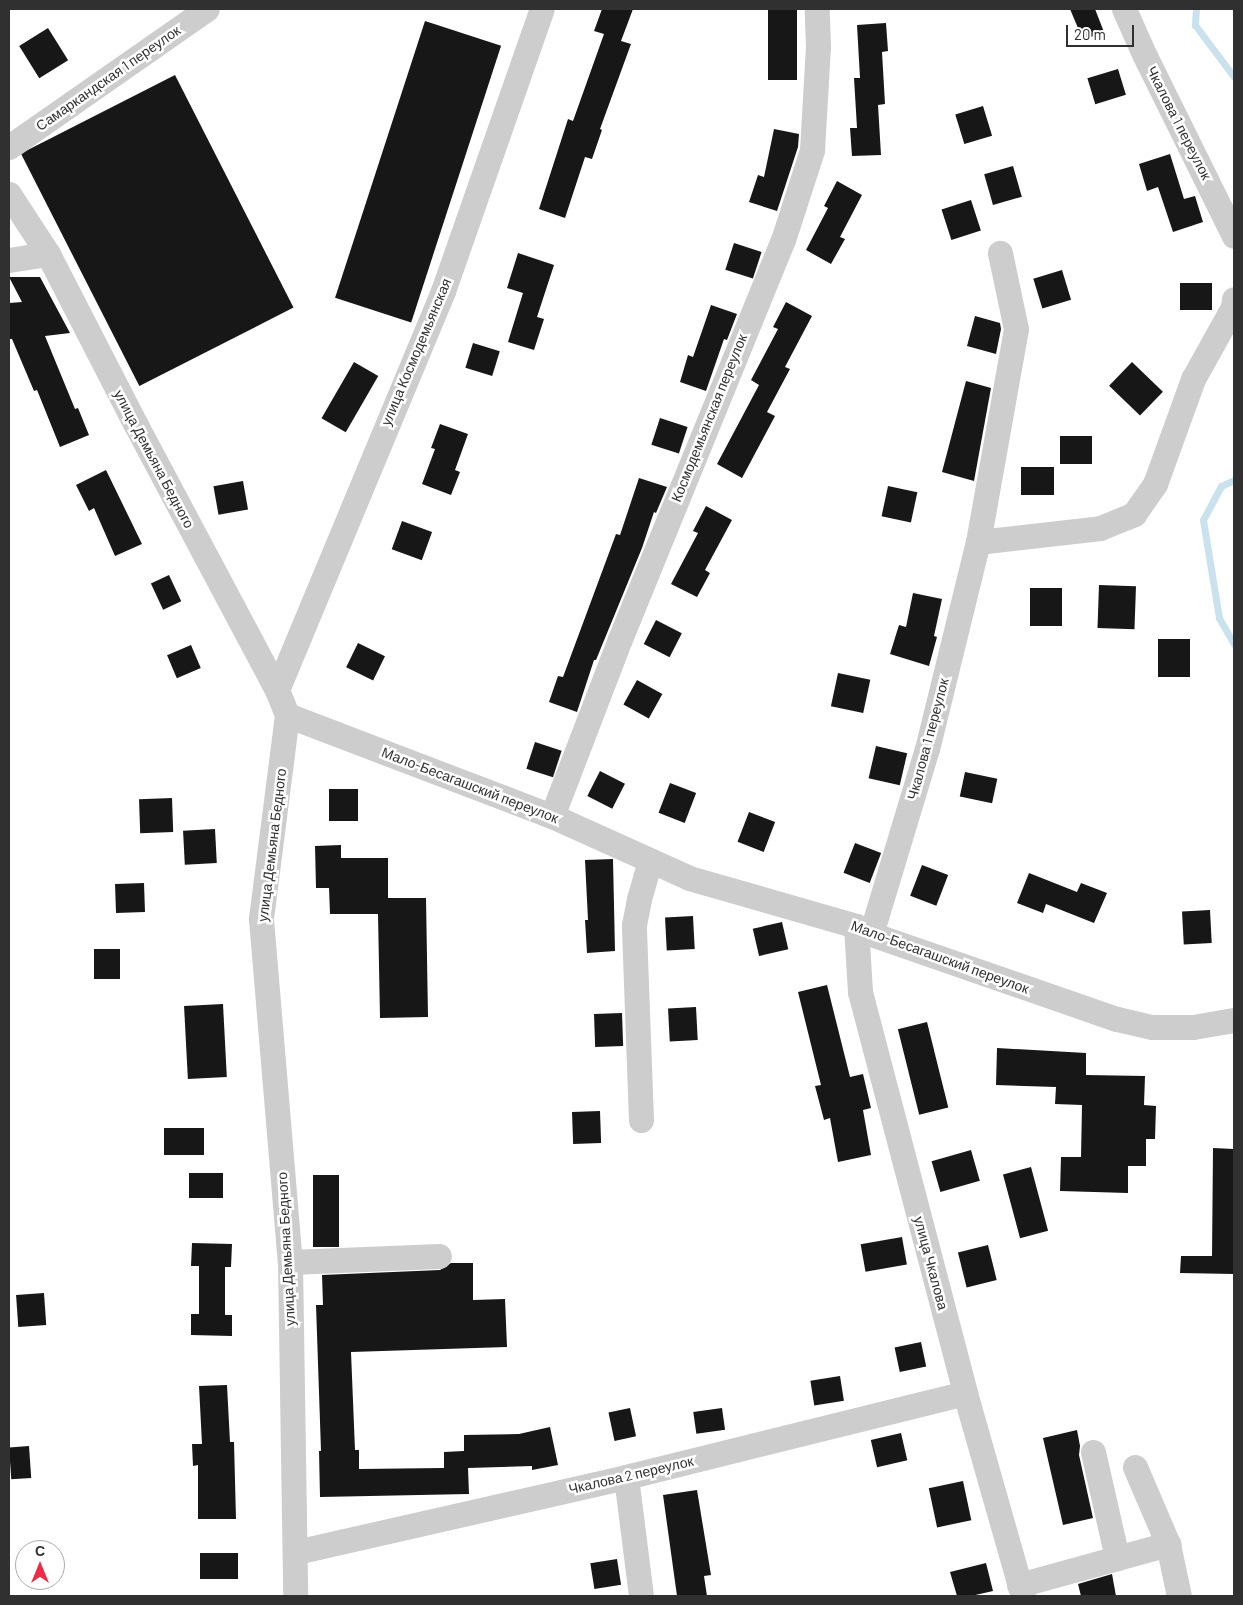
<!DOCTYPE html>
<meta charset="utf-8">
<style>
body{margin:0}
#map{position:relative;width:1243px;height:1605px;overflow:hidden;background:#fff;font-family:Barlow,sans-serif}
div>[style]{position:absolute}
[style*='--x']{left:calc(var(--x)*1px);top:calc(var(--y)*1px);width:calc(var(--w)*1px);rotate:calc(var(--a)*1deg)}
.stream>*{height:7px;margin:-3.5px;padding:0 3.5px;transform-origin:3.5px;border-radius:3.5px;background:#c9e2ee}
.building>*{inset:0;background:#171717;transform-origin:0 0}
.minor>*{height:25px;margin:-12.5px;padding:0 12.5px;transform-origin:12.5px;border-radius:12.5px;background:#cdcdcd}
span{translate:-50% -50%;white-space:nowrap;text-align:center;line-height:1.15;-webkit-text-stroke:5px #fff;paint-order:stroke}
.street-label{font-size:14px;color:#303030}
.frame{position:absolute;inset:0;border:10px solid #303030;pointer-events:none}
.north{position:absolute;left:15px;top:1540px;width:50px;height:50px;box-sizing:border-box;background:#fff;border:1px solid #acacac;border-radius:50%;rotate:0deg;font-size:14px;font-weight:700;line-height:20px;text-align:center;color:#303030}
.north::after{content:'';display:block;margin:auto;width:18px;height:22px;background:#ef2b46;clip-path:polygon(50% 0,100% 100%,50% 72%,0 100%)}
.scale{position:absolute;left:1066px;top:25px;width:68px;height:22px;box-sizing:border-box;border:2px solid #303030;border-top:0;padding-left:6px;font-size:15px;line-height:18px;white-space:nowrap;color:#303030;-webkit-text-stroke:4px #fff;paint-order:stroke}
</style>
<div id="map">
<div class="stream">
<div style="--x:1196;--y:9;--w:16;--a:94"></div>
<div style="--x:1195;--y:25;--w:65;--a:53.1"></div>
<div style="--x:1234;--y:480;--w:14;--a:155"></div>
<div style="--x:1221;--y:486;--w:38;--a:118"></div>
<div style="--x:1203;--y:520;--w:99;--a:80.7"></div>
<div style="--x:1219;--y:618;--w:30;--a:60"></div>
</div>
<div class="building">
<div style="clip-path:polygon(602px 9px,633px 9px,621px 41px,631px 44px,600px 129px,602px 130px,592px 159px,585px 157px,565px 218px,539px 209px,568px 119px,573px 121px,604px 34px,594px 31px)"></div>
<div style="left:768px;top:9px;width:29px;height:71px"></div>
<div style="clip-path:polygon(1070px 9px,1095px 9px,1104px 32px,1083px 40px)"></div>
<div style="left:425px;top:21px;width:80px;height:291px;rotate:18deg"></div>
<div style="clip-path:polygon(886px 23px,888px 51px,882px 52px,885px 104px,878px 105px,881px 155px,852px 156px,850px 128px,857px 128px,854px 78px,860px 78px,857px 25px)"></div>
<div style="left:48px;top:28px;width:38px;height:34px;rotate:58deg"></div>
<div style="left:1118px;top:69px;width:27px;height:32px;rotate:73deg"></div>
<div style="left:175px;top:75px;width:261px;height:173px;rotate:63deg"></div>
<div style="left:983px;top:106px;width:31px;height:29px;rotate:73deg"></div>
<div style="clip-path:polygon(774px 129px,799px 134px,798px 147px,777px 211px,749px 202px,758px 175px,764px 177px)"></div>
<div style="clip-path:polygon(1170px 154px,1184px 199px,1195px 196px,1203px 222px,1173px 232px,1158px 187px,1147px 191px,1139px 164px)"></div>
<div style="left:1013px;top:166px;width:32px;height:30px;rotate:74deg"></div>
<div style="clip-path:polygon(837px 181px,862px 195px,840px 237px,845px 239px,831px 264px,806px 250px,828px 208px,824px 206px)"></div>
<div style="left:971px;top:200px;width:32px;height:31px;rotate:72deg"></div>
<div style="left:734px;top:243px;width:29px;height:28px;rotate:18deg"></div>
<div style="clip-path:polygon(518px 253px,554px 265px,537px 317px,544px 319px,534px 350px,508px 342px,523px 293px,507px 288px)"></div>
<div style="left:1062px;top:270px;width:31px;height:30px;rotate:73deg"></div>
<div style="clip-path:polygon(9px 277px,40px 277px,70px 333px,45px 336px,75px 409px,78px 408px,89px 435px,60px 447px,37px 390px,34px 391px,12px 339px,9px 339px,9px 303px,22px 302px)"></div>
<div style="left:1180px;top:283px;width:32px;height:27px"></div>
<div style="clip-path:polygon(786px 302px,812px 316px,785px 367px,790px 369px,767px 412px,775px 416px,742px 478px,717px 464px,759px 385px,751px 380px,778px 329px,773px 327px)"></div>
<div style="clip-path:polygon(711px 305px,737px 314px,727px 340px,724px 339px,706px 391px,680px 382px,688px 355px,693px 357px)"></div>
<div style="clip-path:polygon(975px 316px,1000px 323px,1001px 329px,996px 354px,967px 346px)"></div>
<div style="left:473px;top:343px;width:28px;height:26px;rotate:17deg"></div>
<div style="left:354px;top:362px;width:28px;height:65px;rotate:30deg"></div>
<div style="left:1132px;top:362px;width:43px;height:33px;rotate:44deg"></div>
<div style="clip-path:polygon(966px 381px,991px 388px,974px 481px,942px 472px)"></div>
<div style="left:660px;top:418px;width:29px;height:28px;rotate:18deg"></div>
<div style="clip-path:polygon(440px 424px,468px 434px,455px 470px,460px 472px,451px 495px,422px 484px,435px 449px,431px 448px)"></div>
<div style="left:1060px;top:436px;width:32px;height:28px"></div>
<div style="left:1021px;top:467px;width:33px;height:28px"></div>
<div style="clip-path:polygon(106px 470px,142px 544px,115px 556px,94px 508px,89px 511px,76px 485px)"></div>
<div style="clip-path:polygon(639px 478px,667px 487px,656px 513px,654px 512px,642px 548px,596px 660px,594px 660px,577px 712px,549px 702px,558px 676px,563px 677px,616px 534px,620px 535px)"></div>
<div style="left:243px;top:481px;width:29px;height:30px;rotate:80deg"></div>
<div style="left:888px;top:486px;width:30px;height:31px;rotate:12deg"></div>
<div style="clip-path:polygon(706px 506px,732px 520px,705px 570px,710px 573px,697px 597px,671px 584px,698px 533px,693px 531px)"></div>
<div style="left:402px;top:521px;width:32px;height:30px;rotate:20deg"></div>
<div style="left:169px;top:575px;width:29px;height:20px;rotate:65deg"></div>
<div style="left:1099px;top:585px;width:37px;height:43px;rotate:2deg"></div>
<div style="left:1030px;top:588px;width:32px;height:38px"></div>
<div style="clip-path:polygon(913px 593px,942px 599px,934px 636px,937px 637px,929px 666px,890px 654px,899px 625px,906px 627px)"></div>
<div style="left:656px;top:620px;width:29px;height:27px;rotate:27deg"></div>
<div style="left:1158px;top:639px;width:32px;height:38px"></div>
<div style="left:358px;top:643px;width:30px;height:27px;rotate:26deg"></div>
<div style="left:191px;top:645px;width:25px;height:26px;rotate:67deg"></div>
<div style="left:838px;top:673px;width:33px;height:34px;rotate:12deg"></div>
<div style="left:637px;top:680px;width:29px;height:28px;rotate:29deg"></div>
<div style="left:535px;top:742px;width:28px;height:28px;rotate:18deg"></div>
<div style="left:876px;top:746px;width:32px;height:33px;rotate:13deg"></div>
<div style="left:600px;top:771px;width:28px;height:28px;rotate:27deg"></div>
<div style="left:965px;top:772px;width:33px;height:25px;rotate:12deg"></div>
<div style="left:670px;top:783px;width:28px;height:32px;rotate:21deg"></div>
<div style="left:329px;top:789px;width:29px;height:32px"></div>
<div style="left:172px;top:798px;width:34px;height:33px;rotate:88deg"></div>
<div style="left:749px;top:812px;width:28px;height:32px;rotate:21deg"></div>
<div style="left:215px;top:829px;width:34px;height:32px;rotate:87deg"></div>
<div style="left:855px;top:843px;width:28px;height:32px;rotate:21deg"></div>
<div style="clip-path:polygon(341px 845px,341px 858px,388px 858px,388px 898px,426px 898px,428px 1017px,380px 1018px,378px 914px,330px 914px,329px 888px,316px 888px,315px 846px)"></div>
<div style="clip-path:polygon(613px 859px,615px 951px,587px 953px,585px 920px,588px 920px,585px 860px)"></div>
<div style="left:922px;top:865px;width:28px;height:33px;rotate:21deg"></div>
<div style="clip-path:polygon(1029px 873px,1077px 892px,1081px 883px,1107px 893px,1094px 923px,1046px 904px,1043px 913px,1017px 903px)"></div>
<div style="left:144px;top:883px;width:29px;height:29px;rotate:88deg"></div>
<div style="left:1210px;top:910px;width:33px;height:28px;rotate:87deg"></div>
<div style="left:693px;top:916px;width:33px;height:28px;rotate:87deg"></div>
<div style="left:782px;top:922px;width:28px;height:30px;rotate:77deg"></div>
<div style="left:94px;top:949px;width:26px;height:30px"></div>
<div style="clip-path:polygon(827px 985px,850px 1077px,863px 1074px,871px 1108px,863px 1110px,871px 1155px,838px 1162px,830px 1118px,824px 1120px,815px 1086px,821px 1085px,798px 992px)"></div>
<div style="left:223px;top:1004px;width:73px;height:39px;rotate:87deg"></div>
<div style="left:696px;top:1007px;width:33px;height:28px;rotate:87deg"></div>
<div style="left:622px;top:1013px;width:33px;height:28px;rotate:88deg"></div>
<div style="left:927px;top:1022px;width:88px;height:30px;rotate:76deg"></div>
<div style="clip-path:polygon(997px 1048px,1086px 1053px,1086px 1075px,1145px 1076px,1144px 1105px,1156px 1106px,1155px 1139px,1146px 1139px,1146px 1166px,1128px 1166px,1128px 1193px,1060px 1191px,1061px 1157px,1081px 1157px,1082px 1105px,1055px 1104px,1056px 1087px,996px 1085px)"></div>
<div style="left:600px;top:1111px;width:32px;height:28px;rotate:88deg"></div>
<div style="left:164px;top:1128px;width:40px;height:27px"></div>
<div style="clip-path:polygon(1213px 1148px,1234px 1149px,1234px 1274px,1180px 1273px,1181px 1256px,1212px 1256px)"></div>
<div style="left:971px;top:1150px;width:32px;height:41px;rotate:74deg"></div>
<div style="left:1031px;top:1167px;width:66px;height:29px;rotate:75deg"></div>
<div style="left:189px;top:1173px;width:34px;height:25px"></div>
<div style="left:313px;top:1175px;width:26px;height:72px"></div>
<div style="left:902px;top:1237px;width:28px;height:42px;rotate:80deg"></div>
<div style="clip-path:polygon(192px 1243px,232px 1244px,231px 1267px,225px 1267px,225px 1315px,232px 1315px,232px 1336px,191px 1335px,191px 1314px,199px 1314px,199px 1266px,191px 1266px)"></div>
<div style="left:988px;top:1245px;width:36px;height:31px;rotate:76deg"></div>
<div style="clip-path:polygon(451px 1263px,473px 1263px,473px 1300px,505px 1299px,507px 1347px,351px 1352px,355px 1450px,359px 1450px,359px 1469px,444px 1468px,444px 1452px,464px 1451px,464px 1435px,519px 1434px,550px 1427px,558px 1465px,532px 1470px,532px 1466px,468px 1468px,469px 1494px,320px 1497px,319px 1451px,321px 1451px,316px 1305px,323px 1305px,322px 1275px,440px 1270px)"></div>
<div style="left:44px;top:1293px;width:32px;height:28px;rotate:86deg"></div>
<div style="left:921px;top:1342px;width:25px;height:27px;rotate:78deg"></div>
<div style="left:840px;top:1376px;width:25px;height:30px;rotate:81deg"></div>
<div style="clip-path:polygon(227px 1385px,230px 1442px,234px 1442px,236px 1519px,198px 1519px,198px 1465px,193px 1466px,192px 1444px,202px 1444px,199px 1386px)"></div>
<div style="left:630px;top:1408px;width:29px;height:22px;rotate:78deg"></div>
<div style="left:722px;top:1408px;width:22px;height:29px;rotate:82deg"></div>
<div style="clip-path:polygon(1077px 1430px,1080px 1446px,1079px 1455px,1093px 1518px,1063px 1525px,1043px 1438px)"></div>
<div style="left:901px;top:1433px;width:28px;height:31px;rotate:77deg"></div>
<div style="left:29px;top:1446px;width:32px;height:20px;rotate:86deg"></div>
<div style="left:963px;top:1481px;width:40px;height:35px;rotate:78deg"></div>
<div style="clip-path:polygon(697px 1490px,711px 1575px,704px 1576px,707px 1596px,677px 1596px,663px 1495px)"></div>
<div style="left:200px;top:1553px;width:38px;height:26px"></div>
<div style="left:617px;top:1559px;width:26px;height:27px;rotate:81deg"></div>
<div style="clip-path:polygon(986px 1563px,993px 1591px,971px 1596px,957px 1596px,950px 1572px)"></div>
<div style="clip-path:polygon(1112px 1574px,1116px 1596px,1081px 1596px,1078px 1584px)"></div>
</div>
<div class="minor">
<div style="--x:1124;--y:9;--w:49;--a:66"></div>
<div style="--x:1144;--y:54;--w:203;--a:63.7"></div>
<div style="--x:9;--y:147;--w:241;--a:-34.9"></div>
<div style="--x:9;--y:194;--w:72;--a:57"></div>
<div style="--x:48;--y:254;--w:192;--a:62.8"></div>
<div style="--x:136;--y:425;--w:300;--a:62"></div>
<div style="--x:277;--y:690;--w:27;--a:68"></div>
<div style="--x:287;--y:715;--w:206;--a:97.3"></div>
<div style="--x:261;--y:919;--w:344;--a:85.2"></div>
<div style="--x:290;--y:1262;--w:334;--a:89.1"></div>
<div style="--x:9;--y:260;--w:39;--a:-9"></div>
<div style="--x:978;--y:542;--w:123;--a:-6.5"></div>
<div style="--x:1100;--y:528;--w:37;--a:-22"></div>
<div style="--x:1134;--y:514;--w:37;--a:-55"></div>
<div style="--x:1155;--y:484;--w:112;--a:-70.1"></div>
<div style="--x:1193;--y:379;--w:82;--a:-60.9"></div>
<div style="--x:1233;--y:307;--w:8;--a:-83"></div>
<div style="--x:277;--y:690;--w:432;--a:-67.4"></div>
<div style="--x:443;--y:291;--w:299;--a:-70.7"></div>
<div style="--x:287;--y:715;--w:284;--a:20.9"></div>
<div style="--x:552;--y:816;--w:150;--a:24.3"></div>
<div style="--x:689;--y:878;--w:174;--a:16"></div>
<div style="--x:856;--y:926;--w:17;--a:28"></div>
<div style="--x:871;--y:934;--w:260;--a:19.1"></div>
<div style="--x:1117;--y:1019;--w:36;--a:13"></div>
<div style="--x:1152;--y:1027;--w:41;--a:0"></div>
<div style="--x:1193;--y:1027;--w:42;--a:-9.7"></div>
<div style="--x:552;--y:816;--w:190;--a:-69"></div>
<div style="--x:620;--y:639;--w:431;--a:-67.8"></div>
<div style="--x:783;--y:240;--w:95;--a:-72.1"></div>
<div style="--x:812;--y:150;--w:103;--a:-86.7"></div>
<div style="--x:818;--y:47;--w:38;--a:-92"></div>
<div style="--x:856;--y:926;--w:66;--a:86.5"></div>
<div style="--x:860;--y:992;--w:415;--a:75.3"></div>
<div style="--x:965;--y:1393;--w:211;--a:74.1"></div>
<div style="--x:871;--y:934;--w:193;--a:-73.2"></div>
<div style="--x:927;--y:749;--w:213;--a:-76.2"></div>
<div style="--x:978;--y:542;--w:216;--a:-79.9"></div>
<div style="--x:1016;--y:329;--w:78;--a:-101.9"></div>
<div style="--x:641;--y:1120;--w:195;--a:-92.1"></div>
<div style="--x:634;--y:925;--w:26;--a:-79"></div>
<div style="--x:639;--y:899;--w:40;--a:-74"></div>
<div style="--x:290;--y:1262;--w:149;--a:-2.3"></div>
<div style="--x:1093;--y:1452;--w:109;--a:77.2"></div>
<div style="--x:1135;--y:1467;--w:84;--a:66.8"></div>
<div style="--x:1168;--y:1544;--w:53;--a:78.1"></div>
<div style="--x:626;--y:1477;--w:120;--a:82.8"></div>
<div style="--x:296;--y:1552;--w:338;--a:-12.8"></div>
<div style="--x:626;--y:1477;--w:349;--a:-13.9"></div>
<div style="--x:1019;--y:1585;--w:155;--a:-15.4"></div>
</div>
<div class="street-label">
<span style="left:108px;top:78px;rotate:-35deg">Самаркандская 1 переулок</span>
<span style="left:1179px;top:123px;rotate:63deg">Чкалова 1 переулок</span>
<span style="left:416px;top:352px;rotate:-67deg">улица Космодемьянская</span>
<span style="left:709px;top:418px;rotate:-68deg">Космодемьянская переулок</span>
<span style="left:154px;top:459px;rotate:62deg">улица Демьяна Бедного</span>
<span style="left:928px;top:739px;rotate:-75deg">Чкалова 1 переулок</span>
<span style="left:470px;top:785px;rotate:21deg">Мало-Бесагашский переулок</span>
<span style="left:272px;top:845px;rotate:-83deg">улица Демьяна Бедного</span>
<span style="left:940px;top:957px;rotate:20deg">Мало-Бесагашский переулок</span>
<span style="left:286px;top:1249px;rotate:-93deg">улица Демьяна Бедного</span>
<span style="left:931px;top:1263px;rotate:75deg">улица Чкалова</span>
<span style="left:631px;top:1475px;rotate:-13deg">Чкалова 2 переулок</span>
</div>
<div class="frame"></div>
<div class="north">С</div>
<div class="scale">20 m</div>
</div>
